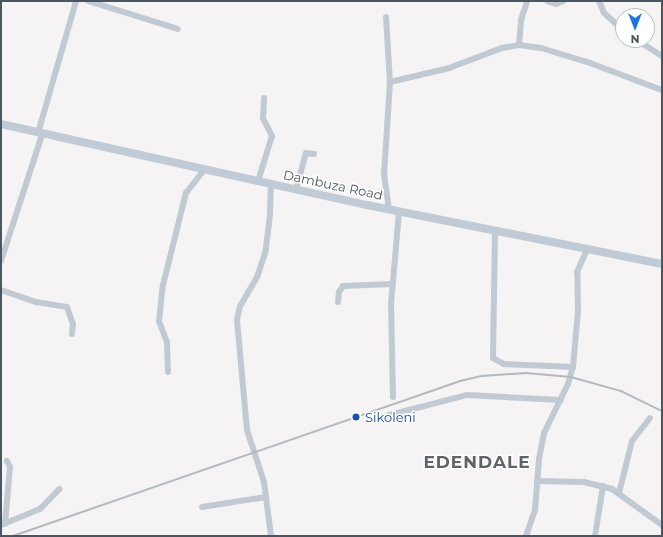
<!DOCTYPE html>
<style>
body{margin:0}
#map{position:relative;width:663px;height:537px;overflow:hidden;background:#f5f3f3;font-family:Montserrat,sans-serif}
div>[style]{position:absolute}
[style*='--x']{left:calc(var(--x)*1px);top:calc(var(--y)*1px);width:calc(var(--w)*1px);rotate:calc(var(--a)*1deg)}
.street>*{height:6px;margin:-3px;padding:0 3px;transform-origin:3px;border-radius:3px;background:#c1cad2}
.secondary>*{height:8px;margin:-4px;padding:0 4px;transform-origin:4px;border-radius:4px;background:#c1cbd6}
.rail>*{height:1.5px;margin:-0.75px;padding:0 0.75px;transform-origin:0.75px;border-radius:0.75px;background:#b5b8bd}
.dots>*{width:11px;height:11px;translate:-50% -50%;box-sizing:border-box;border:2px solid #fff;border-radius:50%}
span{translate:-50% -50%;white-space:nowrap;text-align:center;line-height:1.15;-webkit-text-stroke:3px #fff;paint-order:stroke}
.street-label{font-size:13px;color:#4a5661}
.transit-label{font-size:13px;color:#164399}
.left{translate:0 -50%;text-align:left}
.district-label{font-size:17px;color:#5f6368;font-weight:700;letter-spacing:1px}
.frame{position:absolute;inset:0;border:2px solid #4a5661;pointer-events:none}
.north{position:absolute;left:615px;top:8px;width:40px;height:40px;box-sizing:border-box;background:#fff;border:1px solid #b7bbc0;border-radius:50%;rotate:180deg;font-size:11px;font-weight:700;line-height:16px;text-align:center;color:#4a5661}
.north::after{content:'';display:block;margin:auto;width:14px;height:18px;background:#1a73e8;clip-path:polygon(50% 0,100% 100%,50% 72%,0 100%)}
</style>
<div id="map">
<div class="street">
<div style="--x:88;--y:1;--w:94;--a:17.3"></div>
<div style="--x:547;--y:1;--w:9;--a:18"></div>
<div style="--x:556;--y:4;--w:8;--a:-23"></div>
<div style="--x:599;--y:1;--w:13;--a:67"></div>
<div style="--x:604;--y:13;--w:25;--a:42"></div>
<div style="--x:386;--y:17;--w:65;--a:86.5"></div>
<div style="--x:390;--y:82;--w:92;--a:93.7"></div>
<div style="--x:384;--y:174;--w:35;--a:82"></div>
<div style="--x:637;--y:40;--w:30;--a:33"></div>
<div style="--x:519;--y:45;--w:25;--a:-85"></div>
<div style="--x:521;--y:20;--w:20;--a:-72"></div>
<div style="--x:390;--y:82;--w:61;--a:-13.3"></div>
<div style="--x:449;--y:68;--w:57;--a:-20.7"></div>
<div style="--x:502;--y:48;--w:17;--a:-10"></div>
<div style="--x:519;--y:45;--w:22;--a:8"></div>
<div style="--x:541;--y:48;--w:51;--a:17"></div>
<div style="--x:590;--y:63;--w:77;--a:20.6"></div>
<div style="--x:38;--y:133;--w:137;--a:-73.9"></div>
<div style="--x:258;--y:181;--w:47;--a:-72.7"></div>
<div style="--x:272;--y:136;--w:20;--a:-117"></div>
<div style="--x:263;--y:118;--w:20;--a:-87"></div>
<div style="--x:271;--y:184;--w:31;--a:92"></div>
<div style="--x:270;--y:215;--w:38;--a:97"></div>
<div style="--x:265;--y:253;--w:25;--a:108"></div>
<div style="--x:257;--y:277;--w:34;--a:120"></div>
<div style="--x:240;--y:306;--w:14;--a:102"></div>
<div style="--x:237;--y:320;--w:110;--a:84.8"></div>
<div style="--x:247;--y:430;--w:55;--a:71.9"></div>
<div style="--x:264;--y:482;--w:54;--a:82.6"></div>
<div style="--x:296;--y:190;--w:38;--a:-75"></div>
<div style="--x:306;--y:153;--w:8;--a:7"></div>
<div style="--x:495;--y:231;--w:127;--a:90.9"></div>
<div style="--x:493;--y:358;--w:13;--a:29"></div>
<div style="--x:504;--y:364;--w:69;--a:2.5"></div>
<div style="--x:1;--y:261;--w:133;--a:-72"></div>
<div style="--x:1;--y:290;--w:37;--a:19"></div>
<div style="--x:36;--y:302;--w:31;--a:9"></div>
<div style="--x:67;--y:307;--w:18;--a:71"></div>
<div style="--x:73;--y:324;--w:10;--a:96"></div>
<div style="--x:338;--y:302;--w:10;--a:-84"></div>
<div style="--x:339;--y:292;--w:7;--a:-56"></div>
<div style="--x:343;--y:286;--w:49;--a:-2.3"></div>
<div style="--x:168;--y:372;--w:30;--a:-92"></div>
<div style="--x:167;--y:342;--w:22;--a:-111"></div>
<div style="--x:159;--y:321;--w:36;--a:-84"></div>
<div style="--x:163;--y:285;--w:95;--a:-76"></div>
<div style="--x:186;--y:193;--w:31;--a:-52"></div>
<div style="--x:393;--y:397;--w:93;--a:-91.2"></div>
<div style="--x:391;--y:304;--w:92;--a:-85"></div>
<div style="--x:382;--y:417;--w:88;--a:-14.5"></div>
<div style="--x:467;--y:395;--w:94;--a:3"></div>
<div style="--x:537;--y:481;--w:47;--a:1.2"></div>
<div style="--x:584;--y:482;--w:29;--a:14"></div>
<div style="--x:612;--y:489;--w:62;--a:35.8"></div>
<div style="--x:619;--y:493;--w:54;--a:-76"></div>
<div style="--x:632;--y:441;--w:29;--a:-52"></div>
<div style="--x:202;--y:507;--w:65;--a:-8.9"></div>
<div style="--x:5;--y:524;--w:57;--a:-85"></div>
<div style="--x:10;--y:467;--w:7;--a:-117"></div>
<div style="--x:1;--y:525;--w:42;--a:-22.3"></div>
<div style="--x:40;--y:509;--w:28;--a:-46"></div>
<div style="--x:526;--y:536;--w:28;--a:-71"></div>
<div style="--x:535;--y:510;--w:51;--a:-85.5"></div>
<div style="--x:539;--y:459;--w:26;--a:-79"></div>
<div style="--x:544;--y:433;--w:55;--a:-63.9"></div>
<div style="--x:568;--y:384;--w:18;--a:-74"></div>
<div style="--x:573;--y:367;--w:56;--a:-84.9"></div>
<div style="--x:578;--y:311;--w:39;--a:-91"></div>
<div style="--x:577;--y:272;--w:24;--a:-66"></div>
<div style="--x:595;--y:536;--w:51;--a:-80.9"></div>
</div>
<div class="secondary">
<div style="--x:1;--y:124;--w:375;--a:12.5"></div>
<div style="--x:367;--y:205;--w:301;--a:11.3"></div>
</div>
<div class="rail">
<div style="--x:13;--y:536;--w:473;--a:-19.1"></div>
<div style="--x:460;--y:381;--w:23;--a:-13"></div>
<div style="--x:482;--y:376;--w:44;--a:-3.9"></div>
<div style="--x:526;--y:373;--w:45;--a:5.1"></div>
<div style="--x:571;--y:377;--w:52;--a:15.6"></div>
<div style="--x:621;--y:391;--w:46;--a:26"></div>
</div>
<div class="dots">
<div style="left:356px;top:417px;background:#1a4fb4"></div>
</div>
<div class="street-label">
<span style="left:333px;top:185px;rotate:12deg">Dambuza Road</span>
</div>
<div class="transit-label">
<span class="left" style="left:365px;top:417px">Sikoleni</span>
</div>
<div class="district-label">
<span style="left:477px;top:463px">EDENDALE</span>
</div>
<div class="frame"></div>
<div class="north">N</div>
</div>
